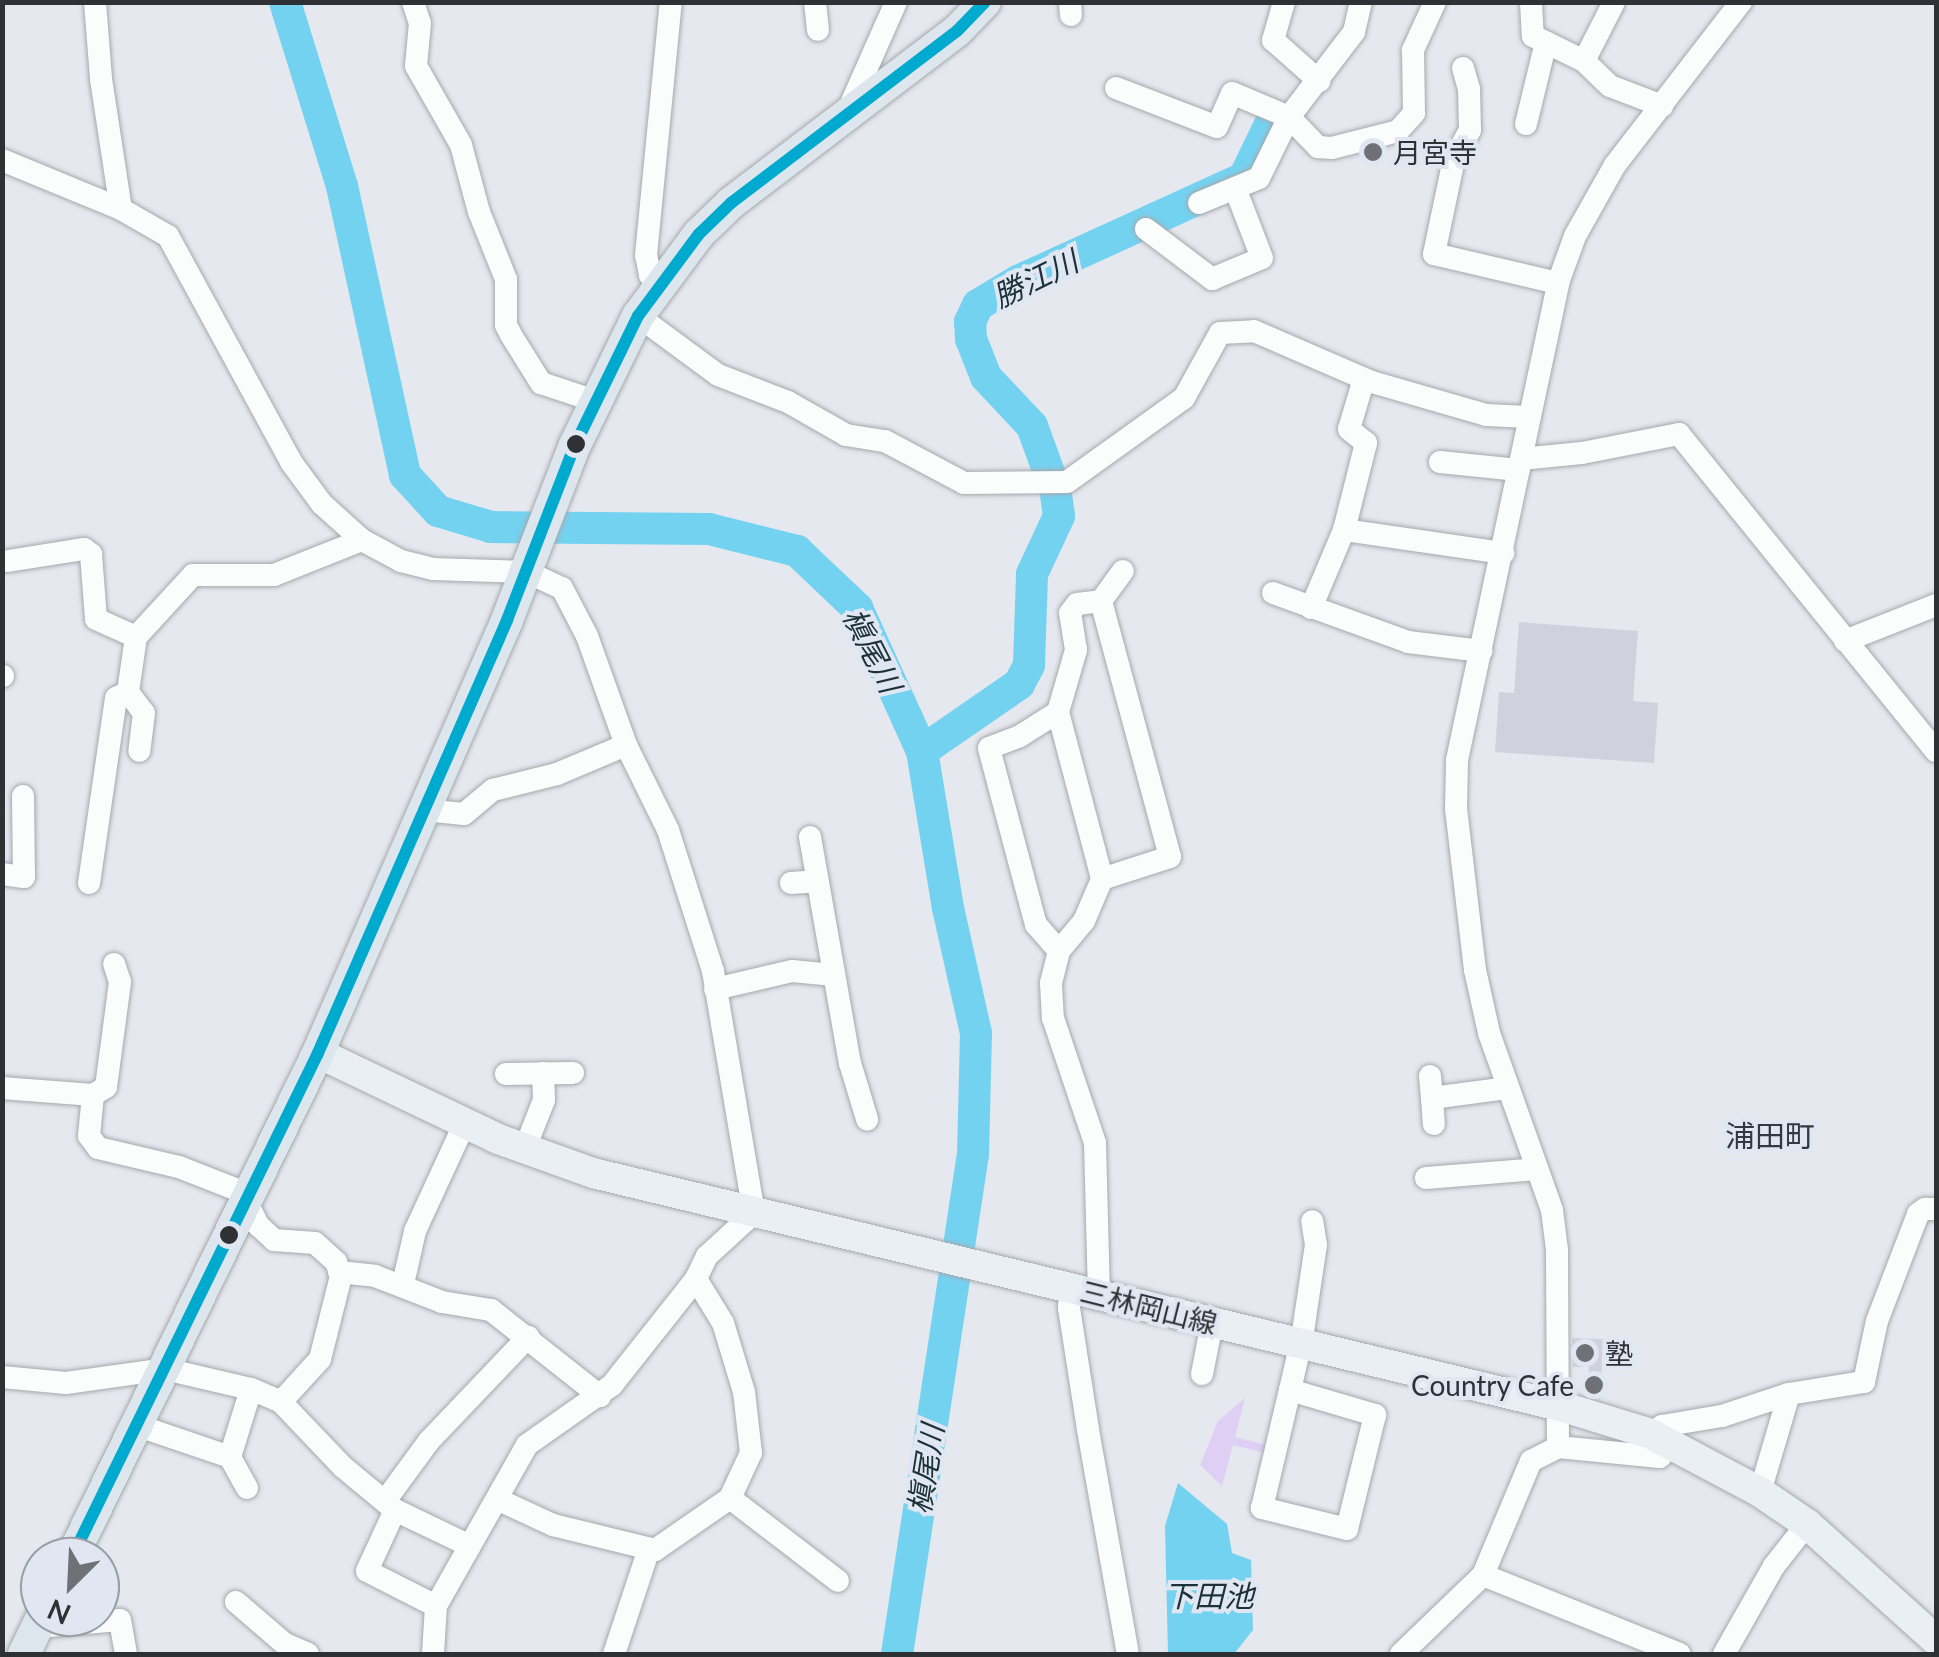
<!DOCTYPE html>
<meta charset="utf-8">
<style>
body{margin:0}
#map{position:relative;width:1939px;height:1657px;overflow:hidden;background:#e5e8ee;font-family:Lato,"Noto Sans JP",sans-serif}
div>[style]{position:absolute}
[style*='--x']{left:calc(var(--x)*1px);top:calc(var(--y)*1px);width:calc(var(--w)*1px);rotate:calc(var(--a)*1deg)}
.green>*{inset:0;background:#e0cff5}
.water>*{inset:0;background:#74d2f1}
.river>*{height:32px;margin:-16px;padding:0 16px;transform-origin:16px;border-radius:16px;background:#74d2f1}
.building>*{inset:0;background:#d0d1dd}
.roads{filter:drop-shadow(0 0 2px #a6a8ad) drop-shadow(0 0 2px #a6a8ad)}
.minor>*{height:22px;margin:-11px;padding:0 11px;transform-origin:11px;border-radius:11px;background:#fbfcfc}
.major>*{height:30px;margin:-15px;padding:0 15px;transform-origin:15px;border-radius:15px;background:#e9eff3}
.highway>*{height:32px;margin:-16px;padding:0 16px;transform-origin:16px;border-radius:16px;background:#dde5ed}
.bus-1>*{height:12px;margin:-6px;padding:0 6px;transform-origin:6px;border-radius:6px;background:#00a9ce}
.dots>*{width:28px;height:28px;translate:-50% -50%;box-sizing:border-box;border:5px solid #e1e7f2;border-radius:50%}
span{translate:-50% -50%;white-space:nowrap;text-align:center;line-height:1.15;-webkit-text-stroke:8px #e1e7f2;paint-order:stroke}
.poi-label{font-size:28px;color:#2f3135}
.left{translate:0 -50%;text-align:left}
.right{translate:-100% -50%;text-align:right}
.street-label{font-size:28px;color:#2f3135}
.water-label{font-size:30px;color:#1c3239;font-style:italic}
.neighbourhood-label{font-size:30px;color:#343841}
.frame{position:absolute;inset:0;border:5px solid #2f3135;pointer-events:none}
.north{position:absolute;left:20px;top:1537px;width:100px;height:100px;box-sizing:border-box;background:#e1e7f2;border:2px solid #9a9ea6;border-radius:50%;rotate:204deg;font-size:28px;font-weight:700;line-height:40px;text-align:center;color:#2f3135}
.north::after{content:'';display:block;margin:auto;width:35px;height:45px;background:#6f7176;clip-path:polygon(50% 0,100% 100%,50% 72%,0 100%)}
</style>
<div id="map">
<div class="green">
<div style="clip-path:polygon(1245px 1398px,1235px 1437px,1270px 1446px,1268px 1454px,1233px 1445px,1222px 1486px,1200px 1465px,1218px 1421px)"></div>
</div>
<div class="water">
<div style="clip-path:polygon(1178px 1483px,1227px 1524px,1232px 1553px,1251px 1560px,1253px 1630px,1234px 1654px,1168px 1654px,1165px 1526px)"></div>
</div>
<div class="river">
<div style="--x:285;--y:2;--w:193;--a:72.8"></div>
<div style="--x:342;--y:186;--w:296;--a:77.7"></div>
<div style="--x:405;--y:475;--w:49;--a:47.5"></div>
<div style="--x:438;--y:511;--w:55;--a:16.8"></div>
<div style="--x:491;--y:527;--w:218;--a:0.5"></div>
<div style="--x:709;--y:529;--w:91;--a:14"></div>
<div style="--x:797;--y:551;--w:83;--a:43.5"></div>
<div style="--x:857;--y:608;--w:157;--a:65.6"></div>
<div style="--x:922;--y:751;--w:159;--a:80.6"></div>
<div style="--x:948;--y:908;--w:128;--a:77.4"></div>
<div style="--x:976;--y:1033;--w:121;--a:91.4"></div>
<div style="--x:973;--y:1154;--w:506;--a:98.64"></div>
<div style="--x:922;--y:751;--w:118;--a:-34.6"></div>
<div style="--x:1019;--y:684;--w:21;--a:-62"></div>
<div style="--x:1029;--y:665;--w:91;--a:-88.1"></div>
<div style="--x:1032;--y:574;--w:64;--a:-65"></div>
<div style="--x:1059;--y:516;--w:27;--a:-98"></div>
<div style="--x:1055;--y:489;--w:67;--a:-110.1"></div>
<div style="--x:1032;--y:426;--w:67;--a:-133.2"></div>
<div style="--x:986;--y:377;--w:41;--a:-111.5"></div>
<div style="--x:971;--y:339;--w:17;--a:-93"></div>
<div style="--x:970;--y:322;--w:19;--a:-65"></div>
<div style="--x:978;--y:305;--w:47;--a:-31"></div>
<div style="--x:1018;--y:281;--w:248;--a:-24.5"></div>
<div style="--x:1244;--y:178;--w:64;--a:-64.2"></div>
</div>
<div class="building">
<div style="clip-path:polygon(1519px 622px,1638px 631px,1633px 701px,1658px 703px,1654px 763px,1495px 752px,1499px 692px,1514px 693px)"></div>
<div style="clip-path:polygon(1572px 1338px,1603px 1339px,1600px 1399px,1587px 1395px,1589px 1367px,1573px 1367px)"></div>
</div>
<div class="roads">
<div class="minor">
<div style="--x:95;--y:2;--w:77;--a:85.5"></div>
<div style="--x:101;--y:79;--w:132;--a:81.3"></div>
<div style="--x:413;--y:2;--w:22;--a:72"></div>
<div style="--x:420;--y:23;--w:43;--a:95.3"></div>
<div style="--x:416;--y:66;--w:91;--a:60.3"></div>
<div style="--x:461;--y:145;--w:69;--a:75"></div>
<div style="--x:479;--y:212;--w:72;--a:68.1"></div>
<div style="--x:506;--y:279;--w:46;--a:90"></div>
<div style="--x:506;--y:325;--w:11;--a:63"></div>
<div style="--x:511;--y:335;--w:57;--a:58"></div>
<div style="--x:541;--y:383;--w:57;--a:18.4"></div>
<div style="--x:815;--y:2;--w:28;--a:84"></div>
<div style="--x:1070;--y:2;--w:13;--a:86"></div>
<div style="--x:1284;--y:2;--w:40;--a:106"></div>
<div style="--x:1273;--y:40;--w:62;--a:41.7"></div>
<div style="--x:1531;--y:2;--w:34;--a:87"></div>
<div style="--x:1533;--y:36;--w:57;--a:26.1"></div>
<div style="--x:1584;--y:61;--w:36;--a:44"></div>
<div style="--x:1610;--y:86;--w:56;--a:21"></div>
<div style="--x:1584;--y:61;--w:66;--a:-63"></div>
<div style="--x:1463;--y:68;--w:22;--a:74"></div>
<div style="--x:1469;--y:89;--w:41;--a:88.6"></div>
<div style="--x:1470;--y:130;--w:33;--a:119"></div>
<div style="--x:1454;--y:159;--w:97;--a:101.9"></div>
<div style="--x:1434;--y:254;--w:127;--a:13.2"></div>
<div style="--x:1116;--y:88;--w:108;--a:21.1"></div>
<div style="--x:1217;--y:127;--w:37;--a:-66"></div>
<div style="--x:1232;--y:93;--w:62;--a:22.8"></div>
<div style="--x:1289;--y:117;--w:42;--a:46"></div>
<div style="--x:1318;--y:147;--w:14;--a:4"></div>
<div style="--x:1332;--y:148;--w:68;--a:-14.4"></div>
<div style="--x:1398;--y:131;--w:24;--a:-48"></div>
<div style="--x:1414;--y:113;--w:63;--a:-90.9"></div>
<div style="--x:1413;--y:50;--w:53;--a:-65.4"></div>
<div style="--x:846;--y:115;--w:124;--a:-66.1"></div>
<div style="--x:1526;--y:124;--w:84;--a:-76.3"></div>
<div style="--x:2;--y:160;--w:129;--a:22.4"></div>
<div style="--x:121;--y:209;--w:54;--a:29.9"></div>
<div style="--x:168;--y:236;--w:257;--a:61.4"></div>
<div style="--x:291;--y:462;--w:52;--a:53.6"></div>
<div style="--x:322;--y:504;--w:54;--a:42"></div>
<div style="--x:362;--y:540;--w:44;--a:28.3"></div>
<div style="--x:401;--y:561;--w:33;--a:14"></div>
<div style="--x:433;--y:569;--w:94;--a:1.8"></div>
<div style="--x:527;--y:572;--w:38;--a:25"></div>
<div style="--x:562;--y:588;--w:54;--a:62.5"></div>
<div style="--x:587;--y:636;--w:116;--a:70.3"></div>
<div style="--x:626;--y:745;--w:95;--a:63.7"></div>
<div style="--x:668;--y:830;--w:148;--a:72.3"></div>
<div style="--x:713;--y:971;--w:245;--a:80.4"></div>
<div style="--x:754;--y:1213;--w:64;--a:137.5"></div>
<div style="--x:707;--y:1256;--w:25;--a:116"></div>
<div style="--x:696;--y:1279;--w:135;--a:128.4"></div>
<div style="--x:612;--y:1385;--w:104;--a:144.8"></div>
<div style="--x:527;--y:1445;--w:185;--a:119.5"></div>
<div style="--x:436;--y:1606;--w:48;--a:93.6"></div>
<div style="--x:1199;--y:203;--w:65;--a:-22.6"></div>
<div style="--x:1259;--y:178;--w:68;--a:-63.8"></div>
<div style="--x:1289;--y:117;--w:107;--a:-52.6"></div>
<div style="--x:1354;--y:32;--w:31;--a:-77"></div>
<div style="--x:1146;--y:229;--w:83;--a:37.1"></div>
<div style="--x:1212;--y:279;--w:54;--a:-22.8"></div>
<div style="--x:1262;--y:258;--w:75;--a:-111.1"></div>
<div style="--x:659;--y:284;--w:13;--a:-135"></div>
<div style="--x:650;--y:275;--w:20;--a:-101"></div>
<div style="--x:646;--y:255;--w:254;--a:-84.4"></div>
<div style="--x:638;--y:316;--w:99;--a:36.4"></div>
<div style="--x:718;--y:375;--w:75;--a:21.1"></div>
<div style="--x:788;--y:402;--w:67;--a:29.6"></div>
<div style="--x:846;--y:435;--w:39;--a:9"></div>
<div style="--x:885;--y:441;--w:89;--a:28"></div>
<div style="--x:964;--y:483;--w:103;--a:-0.6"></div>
<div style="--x:1067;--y:482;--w:144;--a:-35.7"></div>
<div style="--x:1184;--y:398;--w:74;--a:-61"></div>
<div style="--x:1220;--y:333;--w:34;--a:-3"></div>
<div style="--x:1254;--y:331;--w:129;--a:23.4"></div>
<div style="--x:1372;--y:382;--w:119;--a:16.1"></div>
<div style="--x:1486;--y:415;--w:43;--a:2.7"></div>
<div style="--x:1521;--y:459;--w:61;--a:-5.6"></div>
<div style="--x:1582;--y:453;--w:99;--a:-11.1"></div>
<div style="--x:1679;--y:434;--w:408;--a:51"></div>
<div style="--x:1440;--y:462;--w:79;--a:5.8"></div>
<div style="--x:1344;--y:530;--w:161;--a:8.2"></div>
<div style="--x:8;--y:561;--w:77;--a:-9"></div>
<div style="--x:84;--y:549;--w:9;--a:36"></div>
<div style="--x:91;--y:554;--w:65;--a:85.6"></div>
<div style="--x:96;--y:619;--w:44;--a:24.2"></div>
<div style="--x:136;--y:637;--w:56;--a:98.3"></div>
<div style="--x:128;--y:692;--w:13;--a:153"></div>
<div style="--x:116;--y:698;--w:187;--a:98.3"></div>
<div style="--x:1273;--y:593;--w:144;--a:19.9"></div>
<div style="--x:1408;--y:642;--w:74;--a:7"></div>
<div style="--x:1101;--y:601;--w:265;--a:74.9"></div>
<div style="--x:1170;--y:857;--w:71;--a:162.1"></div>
<div style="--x:1311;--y:608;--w:85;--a:-67.1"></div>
<div style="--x:1344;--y:530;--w:90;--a:-75.8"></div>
<div style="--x:1366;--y:443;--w:22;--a:-141"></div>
<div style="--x:1349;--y:429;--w:52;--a:-73.3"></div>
<div style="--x:136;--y:637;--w:84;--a:-47.4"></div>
<div style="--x:193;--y:575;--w:81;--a:0"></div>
<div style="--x:274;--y:575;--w:95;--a:-21.7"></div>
<div style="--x:1845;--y:641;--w:98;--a:-21.6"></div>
<div style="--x:2;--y:676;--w:1;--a:0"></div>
<div style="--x:128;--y:692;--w:26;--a:53"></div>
<div style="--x:144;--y:713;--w:38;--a:97"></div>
<div style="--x:1058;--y:712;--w:173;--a:75.2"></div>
<div style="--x:1102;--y:879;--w:46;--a:113.2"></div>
<div style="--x:1084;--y:921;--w:39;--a:130"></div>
<div style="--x:1059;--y:951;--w:33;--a:104"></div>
<div style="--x:1051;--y:983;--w:35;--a:87"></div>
<div style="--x:1053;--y:1018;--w:132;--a:71.4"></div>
<div style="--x:1095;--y:1143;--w:152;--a:88.5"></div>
<div style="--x:424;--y:810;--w:40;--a:5.7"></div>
<div style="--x:464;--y:814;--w:38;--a:-40"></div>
<div style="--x:493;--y:790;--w:66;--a:-14"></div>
<div style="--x:557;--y:774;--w:75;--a:-22.8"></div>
<div style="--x:810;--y:837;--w:230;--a:80"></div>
<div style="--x:850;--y:1063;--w:59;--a:73.1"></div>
<div style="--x:2;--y:874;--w:22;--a:8"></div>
<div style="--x:24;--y:877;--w:81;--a:-90.7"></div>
<div style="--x:791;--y:883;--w:26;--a:-4"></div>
<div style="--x:1059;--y:951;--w:35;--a:-131"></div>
<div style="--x:1036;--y:925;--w:183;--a:-104.9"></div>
<div style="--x:989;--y:748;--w:33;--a:-21"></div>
<div style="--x:1020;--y:736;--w:45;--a:-32.3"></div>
<div style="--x:1058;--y:712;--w:65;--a:-73.8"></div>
<div style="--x:1076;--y:650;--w:37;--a:-99"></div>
<div style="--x:1070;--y:613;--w:11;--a:-52"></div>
<div style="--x:1077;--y:604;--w:24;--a:-7"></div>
<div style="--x:1101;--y:601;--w:37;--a:-54"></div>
<div style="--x:715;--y:989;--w:79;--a:-13.2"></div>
<div style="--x:792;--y:971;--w:42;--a:5.4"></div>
<div style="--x:506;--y:1074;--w:67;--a:-0.9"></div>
<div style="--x:1430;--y:1076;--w:22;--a:85"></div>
<div style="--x:1432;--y:1098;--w:77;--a:-7.5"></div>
<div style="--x:2;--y:1088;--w:91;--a:4.4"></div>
<div style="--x:93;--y:1095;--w:15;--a:-32"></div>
<div style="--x:106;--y:1087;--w:106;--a:-82.4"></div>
<div style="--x:120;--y:982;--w:19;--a:-108"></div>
<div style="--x:93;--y:1095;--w:41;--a:95.6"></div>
<div style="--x:89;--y:1136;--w:15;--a:53"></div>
<div style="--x:98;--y:1148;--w:83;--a:13.2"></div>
<div style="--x:179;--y:1167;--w:76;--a:21.5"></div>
<div style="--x:1432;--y:1098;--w:26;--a:86"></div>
<div style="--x:525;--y:1148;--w:52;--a:-68.4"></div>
<div style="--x:544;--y:1100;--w:27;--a:-92"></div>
<div style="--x:1426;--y:1178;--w:111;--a:-4.6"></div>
<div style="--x:246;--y:1201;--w:28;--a:63"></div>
<div style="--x:259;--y:1226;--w:21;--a:43"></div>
<div style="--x:274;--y:1240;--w:41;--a:4.2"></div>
<div style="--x:315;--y:1243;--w:28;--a:42"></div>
<div style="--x:336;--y:1262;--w:15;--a:70"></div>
<div style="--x:341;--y:1276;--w:86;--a:104.2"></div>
<div style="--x:320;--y:1359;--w:58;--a:132.2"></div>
<div style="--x:339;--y:1272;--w:36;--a:6"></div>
<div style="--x:375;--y:1276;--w:72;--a:21.2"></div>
<div style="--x:442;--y:1302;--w:50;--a:9.3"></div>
<div style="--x:491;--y:1310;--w:139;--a:38.3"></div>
<div style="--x:403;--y:1284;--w:54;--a:-77.2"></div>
<div style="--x:415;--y:1231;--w:119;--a:-65.2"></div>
<div style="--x:1071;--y:1288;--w:20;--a:96"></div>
<div style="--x:1069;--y:1308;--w:123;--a:81.1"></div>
<div style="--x:1088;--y:1430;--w:228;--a:79.9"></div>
<div style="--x:1202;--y:1374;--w:52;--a:-78.9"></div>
<div style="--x:2;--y:1377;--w:64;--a:5.4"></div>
<div style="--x:66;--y:1383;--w:100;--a:-8"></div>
<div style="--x:165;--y:1369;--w:88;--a:13.1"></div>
<div style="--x:251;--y:1389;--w:33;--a:23"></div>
<div style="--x:281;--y:1402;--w:90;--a:46.4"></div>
<div style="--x:343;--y:1467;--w:67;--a:39.6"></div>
<div style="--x:395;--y:1510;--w:83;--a:25.6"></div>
<div style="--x:1290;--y:1390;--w:89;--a:16.4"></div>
<div style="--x:1375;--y:1415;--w:117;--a:103.8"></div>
<div style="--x:1347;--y:1529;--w:88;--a:-166.1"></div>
<div style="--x:1262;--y:1508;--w:121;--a:-76.7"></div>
<div style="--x:1290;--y:1390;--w:39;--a:-77"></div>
<div style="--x:1299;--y:1352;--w:7;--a:-74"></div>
<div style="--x:1301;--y:1345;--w:101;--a:-81.5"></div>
<div style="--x:1316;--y:1245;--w:24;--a:-99"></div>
<div style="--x:136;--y:1425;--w:99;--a:18.8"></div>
<div style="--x:1651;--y:1434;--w:14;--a:-36"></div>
<div style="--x:1662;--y:1426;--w:61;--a:-9.5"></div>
<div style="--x:1722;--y:1416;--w:71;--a:-18.2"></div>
<div style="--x:1789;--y:1394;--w:76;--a:-9.1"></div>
<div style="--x:1864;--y:1382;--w:62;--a:-78"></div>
<div style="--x:1877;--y:1321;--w:115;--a:-69"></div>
<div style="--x:1918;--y:1214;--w:9;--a:-36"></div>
<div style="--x:1925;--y:1209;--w:11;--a:0"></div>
<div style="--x:1558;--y:1447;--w:102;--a:5.6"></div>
<div style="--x:1660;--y:1457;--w:18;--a:-52"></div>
<div style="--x:247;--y:1488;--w:35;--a:-119"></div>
<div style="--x:230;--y:1457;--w:71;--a:-72.8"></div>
<div style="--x:1760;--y:1492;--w:102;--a:-73.5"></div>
<div style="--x:730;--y:1498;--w:136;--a:37.5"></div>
<div style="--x:499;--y:1500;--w:60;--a:24.8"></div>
<div style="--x:553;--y:1525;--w:105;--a:13.8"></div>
<div style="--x:655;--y:1550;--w:91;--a:-34.7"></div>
<div style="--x:730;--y:1498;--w:50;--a:-65"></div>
<div style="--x:751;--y:1453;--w:61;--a:-96.5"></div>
<div style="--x:744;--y:1392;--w:72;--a:-106.9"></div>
<div style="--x:723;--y:1323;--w:52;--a:-121.5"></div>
<div style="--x:385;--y:1501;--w:74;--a:-53.7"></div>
<div style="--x:429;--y:1441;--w:144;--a:-46.4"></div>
<div style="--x:395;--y:1510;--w:67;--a:114.7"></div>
<div style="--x:367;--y:1571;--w:77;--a:26.9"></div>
<div style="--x:1483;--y:1575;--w:212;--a:21.9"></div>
<div style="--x:236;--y:1602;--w:65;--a:40.6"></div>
<div style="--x:285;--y:1644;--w:25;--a:23"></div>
<div style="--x:37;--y:1627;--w:83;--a:-4.8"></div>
<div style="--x:120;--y:1620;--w:35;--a:80"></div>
<div style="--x:614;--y:1654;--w:111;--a:-71.6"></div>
<div style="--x:1401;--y:1654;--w:114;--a:-43.9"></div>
<div style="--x:1483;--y:1575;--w:124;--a:-67.2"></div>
<div style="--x:1531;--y:1461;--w:30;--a:-27"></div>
<div style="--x:1558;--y:1447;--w:197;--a:-90.3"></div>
<div style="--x:1557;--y:1250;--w:40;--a:-97.1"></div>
<div style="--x:1552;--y:1210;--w:188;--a:-109.6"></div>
<div style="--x:1489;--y:1033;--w:65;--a:-102.5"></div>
<div style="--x:1475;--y:970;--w:162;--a:-96.7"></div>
<div style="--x:1456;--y:809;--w:49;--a:-88.8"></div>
<div style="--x:1457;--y:760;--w:488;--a:-78"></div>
<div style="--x:1558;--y:283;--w:50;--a:-70.1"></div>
<div style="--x:1575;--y:236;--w:81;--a:-60.6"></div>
<div style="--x:1615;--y:165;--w:206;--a:-52.3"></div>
<div style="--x:1724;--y:1654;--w:101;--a:-60.4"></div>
<div style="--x:1774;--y:1566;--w:53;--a:-51.8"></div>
</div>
<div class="major">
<div style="--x:318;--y:1053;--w:199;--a:25.5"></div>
<div style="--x:498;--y:1139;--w:101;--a:19.7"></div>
<div style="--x:593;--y:1173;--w:995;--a:13.55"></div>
<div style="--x:1560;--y:1406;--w:95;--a:17.1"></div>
<div style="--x:1651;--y:1434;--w:123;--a:28"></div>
<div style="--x:1760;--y:1492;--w:57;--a:34.2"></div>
<div style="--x:1807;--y:1524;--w:173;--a:42"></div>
</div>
<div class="highway">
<div style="--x:72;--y:1557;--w:561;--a:-63.98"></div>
<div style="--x:318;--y:1053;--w:472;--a:-66.4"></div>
<div style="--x:507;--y:620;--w:188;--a:-68.8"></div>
<div style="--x:575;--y:445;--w:144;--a:-64"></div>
<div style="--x:638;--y:316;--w:102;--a:-53.4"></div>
<div style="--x:699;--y:234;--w:45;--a:-44.1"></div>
<div style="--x:731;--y:203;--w:284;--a:-37.3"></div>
<div style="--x:957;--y:31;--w:40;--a:-46"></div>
<div style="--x:24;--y:1654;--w:41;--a:-64.1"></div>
</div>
</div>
<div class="bus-1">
<div style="--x:72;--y:1557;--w:561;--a:-63.98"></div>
<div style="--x:318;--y:1053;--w:472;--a:-66.4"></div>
<div style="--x:507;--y:620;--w:188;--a:-68.8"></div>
<div style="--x:575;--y:445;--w:144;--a:-64"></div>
<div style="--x:638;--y:316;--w:102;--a:-53.4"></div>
<div style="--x:699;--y:234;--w:45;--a:-44.1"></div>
<div style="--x:731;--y:203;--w:284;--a:-37.3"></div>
<div style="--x:957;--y:31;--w:40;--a:-46"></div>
</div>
<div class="dots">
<div style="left:1373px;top:152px;background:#6f7176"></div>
<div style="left:576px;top:444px;background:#2f3135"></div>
<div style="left:229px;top:1235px;background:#2f3135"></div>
<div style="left:1585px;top:1353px;background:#6f7176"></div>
<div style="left:1594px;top:1385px;background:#6f7176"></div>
</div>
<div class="poi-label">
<span class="left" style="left:1393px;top:152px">月宮寺</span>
<span class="left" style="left:1605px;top:1353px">塾</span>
<span class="right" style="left:1574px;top:1385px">Country Cafe</span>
</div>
<div class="street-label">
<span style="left:1149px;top:1307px;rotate:14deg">三林岡山線</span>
</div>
<div class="water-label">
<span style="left:1035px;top:278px;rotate:-26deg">勝江川</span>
<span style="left:873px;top:650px;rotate:63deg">槇尾川</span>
<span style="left:925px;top:1469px;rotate:-81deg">槇尾川</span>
<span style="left:1209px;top:1595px">下田池</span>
</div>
<div class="neighbourhood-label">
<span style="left:1770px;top:1135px">浦田町</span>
</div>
<div class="frame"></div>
<div class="north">N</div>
</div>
